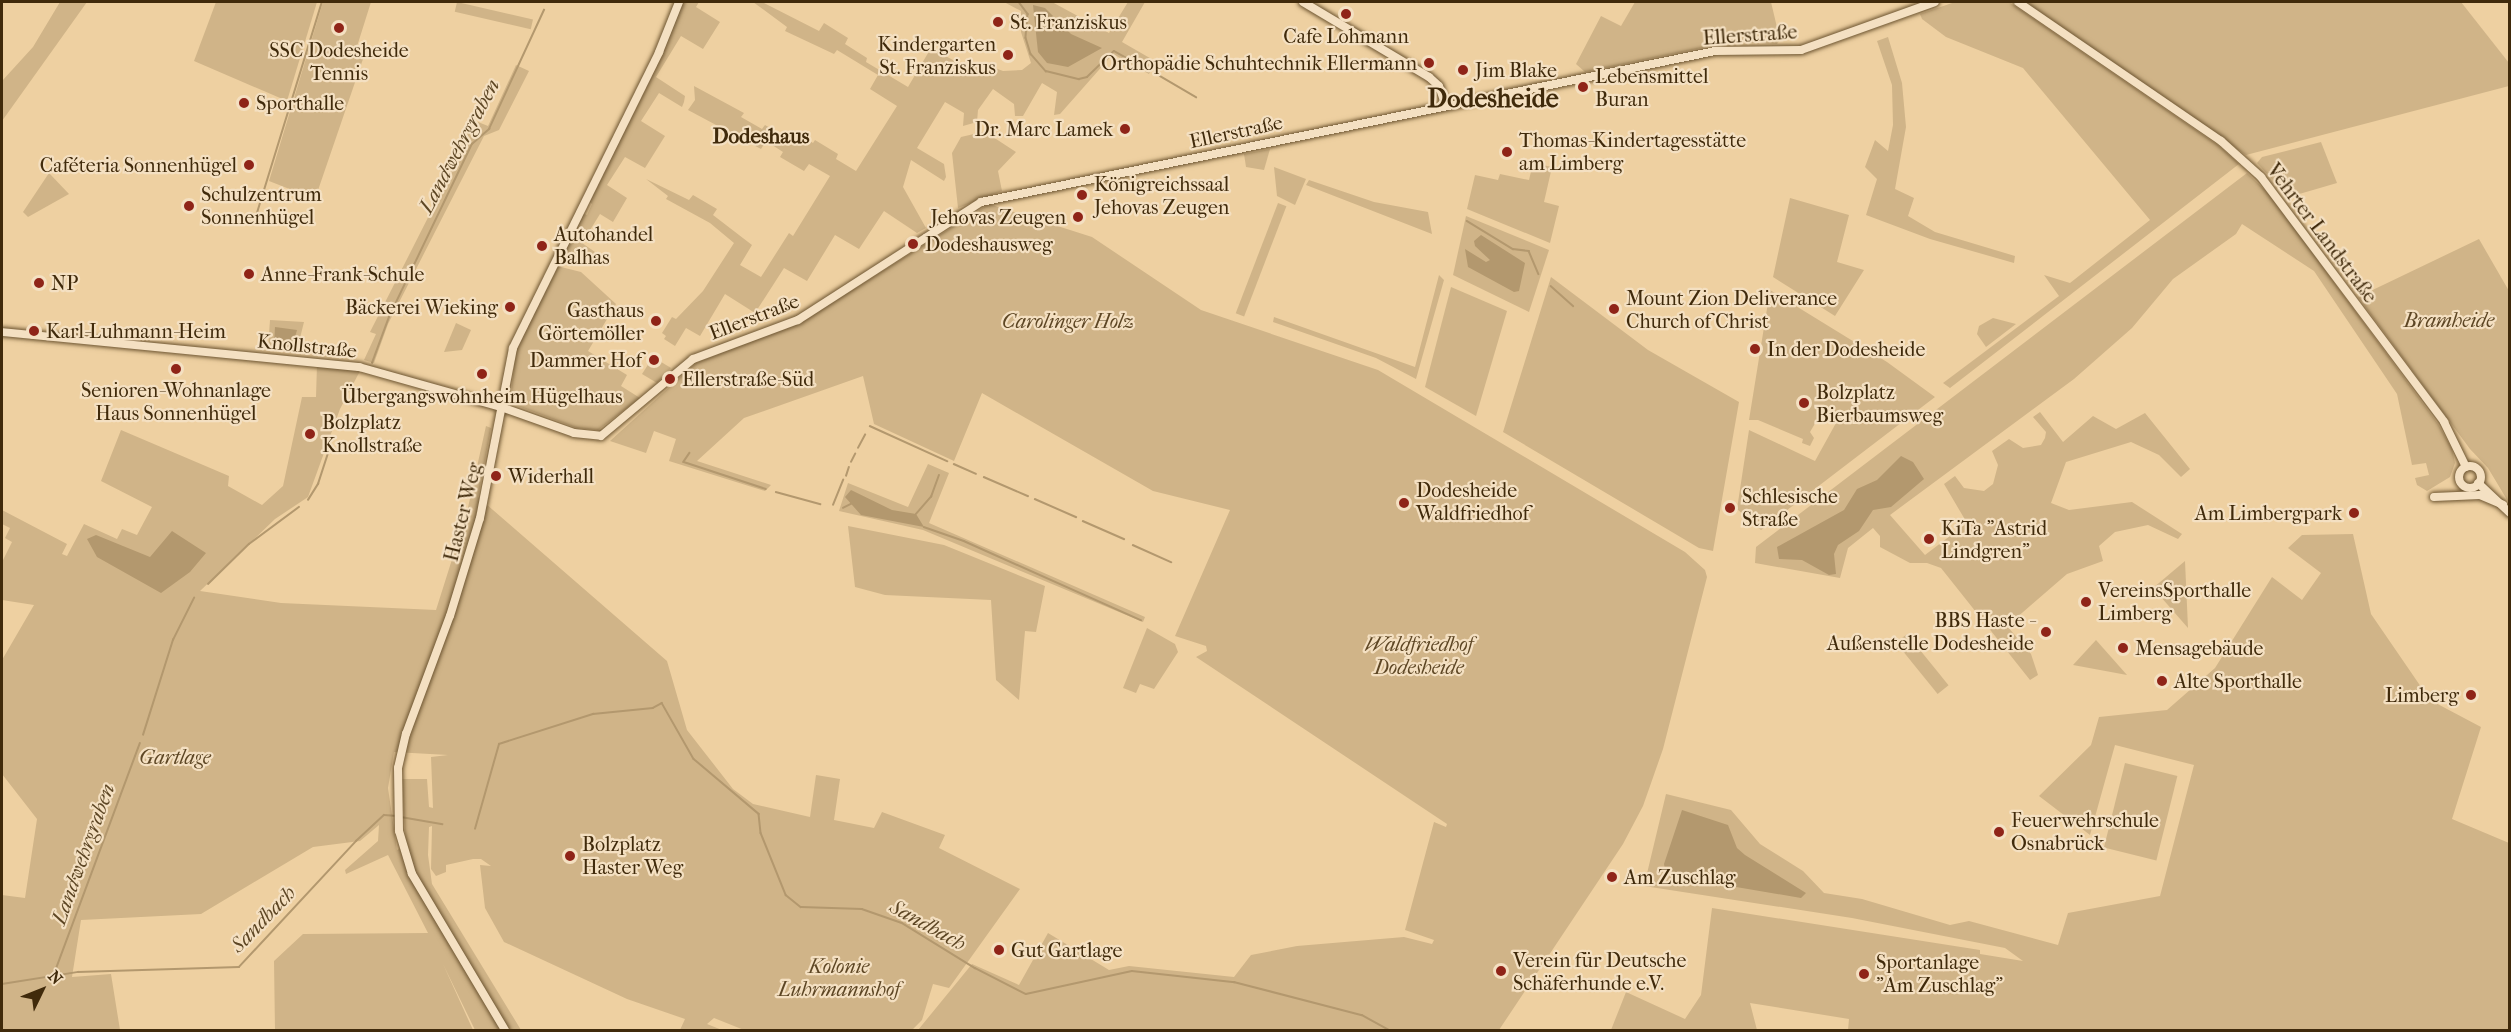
<!DOCTYPE html>
<meta charset="utf-8">
<style>
body{margin:0}
#map{position:relative;width:2511px;height:1032px;overflow:hidden;background:#eed0a1;font-family:"IM FELL French Canon",serif}
div>[style]{position:absolute}
[style*='--x']{left:calc(var(--x)*1px);top:calc(var(--y)*1px);width:calc(var(--w)*1px);rotate:calc(var(--a)*1deg)}
.green>*{inset:0;background:#d0b488;transform-origin:0 0}
.water>*{inset:0;background:#b3986e}
.stream>*{height:1.5px;margin:-0.75px;padding:0 0.75px;transform-origin:0.75px;border-radius:0.75px;background:#b3986e}
.roads{filter:drop-shadow(0 0 2px #6c5430) drop-shadow(0 0 2px #6c5430)}
.tertiary>*{height:8px;margin:-4px;padding:0 4px;transform-origin:4px;border-radius:4px;background:#f4e0c2}
.secondary>*{height:8px;margin:-4px;padding:0 4px;transform-origin:4px;border-radius:4px;background:#f4e0c2}
.secondary>.ring{margin:-4px;padding:0;box-sizing:content-box;background:none;border:8px solid #f4e0c2;border-radius:50%}
.dots>*{width:16px;height:16px;translate:-50% -50%;box-sizing:border-box;border:3px solid #f4e0c2;border-radius:50%}
span{translate:-50% -50%;white-space:nowrap;text-align:center;line-height:1.15;-webkit-text-stroke:4.5px #f4e0c2;paint-order:stroke}
.poi-label{font-size:20px;color:#402a0b}
.left{translate:0 -50%;text-align:left}
.right{translate:-100% -50%;text-align:right}
.street-label{font-size:20px;color:#402a0b}
.park-label{font-size:20px;color:#5d4624;font-style:italic}
.neighbourhood-label{font-size:21px;color:#402a0b;font-weight:700}
.water-label{font-size:21px;color:#5d4624;font-style:italic}
.district-label{font-size:26px;color:#402a0b;font-weight:700}
.frame{position:absolute;inset:0;border:3px solid #402a0b;pointer-events:none}
.north{position:absolute;left:12px;top:960px;width:60px;height:60px;-webkit-text-stroke:4px #f4e0c2;paint-order:stroke;rotate:47deg;font-size:16px;font-weight:700;line-height:24px;text-align:center;color:#402a0b}
.north::after{content:'';display:block;margin:auto;width:21px;height:27px;background:#402a0b;clip-path:polygon(50% 0,100% 100%,50% 72%,0 100%)}
</style>
<div id="map">
<div class="green">
<div style="clip-path:polygon(60px 2px,87px 2px,2px 121px,2px 81px,33px 47px)"></div>
<div style="clip-path:polygon(216px 2px,317px 2px,287px 101px,194px 61px)"></div>
<div style="clip-path:polygon(323px 2px,371px 2px,354px 56px,363px 59px,315px 199px,269px 181px)"></div>
<div style="left:457px;top:2px;width:78px;height:10px;rotate:13deg"></div>
<div style="clip-path:polygon(682px 2px,699px 2px,696px 7px,720px 22px,703px 49px,681px 36px,656px 77px,685px 96px,684px 102px,682px 107px,659px 93px,641px 121px,665px 136px,645px 168px,625px 157px,607px 185px,627px 198px,613px 222px,600px 214px,582px 243px,595px 252px,587px 263px,574px 262px,564px 252px,582px 213px,587px 215px,592px 204px,588px 201px)"></div>
<div style="clip-path:polygon(753px 2px,762px 2px,819px 31px,824px 23px,848px 38px,845px 44px,867px 58px,866px 62px,908px 87px,931px 48px,962px 65px,984px 64px,1003px 71px,1022px 70px,1031px 63px,1021px 32px,1021px 11px,1004px 2px,1052px 2px,1109px 33px,1128px 2px,1145px 2px,1122px 42px,1155px 61px,1149px 74px,1113px 54px,1060px 114px,1054px 115px,1057px 92px,1042px 83px,1023px 116px,1015px 116px,1014px 104px,993px 89px,978px 110px,977px 122px,963px 126px,964px 113px,945px 102px,917px 148px,944px 164px,946px 177px,944px 181px,911px 160px,903px 187px,926px 228px,917px 233px,884px 211px,859px 249px,835px 235px,807px 281px,784px 268px,755px 313px,725px 294px,700px 336px,686px 328px,675px 346px,664px 339px,666px 336px,662px 333px,672px 317px,676px 319px,703px 291px,734px 243px,710px 223px,666px 199px,668px 196px,646px 179px,689px 200px,693px 195px,717px 209px,713px 215px,752px 245px,740px 265px,761px 277px,789px 233px,793px 236px,830px 176px,809px 164px,804px 171px,780px 157px,783px 152px,766px 141px,761px 149px,688px 110px,695px 100px,694px 86px,744px 113px,741px 117px,762px 129px,765px 125px,787px 138px,792px 130px,813px 143px,815px 140px,838px 154px,836px 159px,856px 171px,897px 106px,870px 89px,878px 75px,837px 50px,834px 54px,785px 31px,787px 27px)"></div>
<div style="clip-path:polygon(1635px 2px,1771px 2px,1780px 40px,1777px 44px,1730px 42px,1585px 72px,1576px 64px,1601px 16px,1621px 26px)"></div>
<div style="clip-path:polygon(1955px 2px,2009px 2px,2219px 146px,2239px 164px,1950px 388px,1943px 383px,2059px 296px,2044px 275px,2070px 283px,2150px 220px,2023px 68px,1946px 37px,1922px 19px,1920px 14px)"></div>
<div style="clip-path:polygon(2025px 2px,2461px 2px,2509px 63px,2509px 86px,2246px 155px)"></div>
<div style="clip-path:polygon(1888px 37px,1902px 83px,1906px 127px,1895px 189px,1914px 198px,1908px 216px,1935px 232px,2015px 256px,2014px 263px,1930px 239px,1866px 215px,1877px 179px,1865px 167px,1875px 140px,1888px 151px,1893px 125px,1892px 85px,1877px 41px)"></div>
<div style="clip-path:polygon(516px 65px,529px 71px,499px 130px,484px 136px,388px 324px,374px 363px,364px 360px,376px 334px,370px 332px,445px 184px,466px 127px,474px 130px,478px 122px,488px 126px)"></div>
<div style="clip-path:polygon(991px 130px,993px 137px,1016px 152px,998px 171px,1002px 191px,958px 208px,952px 153px,961px 137px)"></div>
<div style="clip-path:polygon(2321px 142px,2337px 183px,2289px 197px,2257px 163px,2262px 157px)"></div>
<div style="clip-path:polygon(1270px 149px,1264px 170px,1246px 167px,1244px 154px)"></div>
<div style="clip-path:polygon(1533px 163px,1552px 167px,1544px 202px,1559px 206px,1550px 243px,1467px 209px,1475px 175px,1498px 180px,1500px 174px,1529px 180px)"></div>
<div style="clip-path:polygon(1274px 167px,1306px 179px,1295px 205px,1277px 196px)"></div>
<div style="clip-path:polygon(49px 173px,69px 194px,28px 217px,23px 212px)"></div>
<div style="clip-path:polygon(2247px 173px,2270px 195px,2438px 424px,2452px 449px,2455px 463px,2450px 477px,2427px 491px,2417px 485px,2415px 478px,2429px 475px,2426px 463px,2412px 465px,2397px 394px,2314px 271px,2242px 224px,2236px 234px,2173px 279px,2132px 328px,2074px 379px,1890px 515px,1925px 555px,1967px 523px,1944px 484px,1955px 476px,1964px 488px,1984px 491px,1993px 484px,1998px 465px,1992px 451px,2009px 439px,2023px 448px,2041px 445px,2045px 438px,2046px 432px,2033px 417px,2040px 412px,2063px 442px,2093px 416px,2116px 429px,2145px 413px,2190px 469px,2181px 477px,2159px 455px,2131px 442px,2066px 462px,2051px 503px,2069px 510px,2132px 502px,2182px 534px,2178px 539px,2148px 525px,2115px 532px,2099px 546px,2103px 561px,2067px 574px,2007px 626px,2031px 654px,2038px 675px,2030px 680px,1941px 568px,1927px 563px,1910px 563px,1880px 547px,1880px 536px,1873px 528px,1848px 548px,1840px 578px,1755px 563px,1756px 547px)"></div>
<div style="clip-path:polygon(1309px 180px,1374px 202px,1428px 212px,1432px 234px,1306px 185px)"></div>
<div style="clip-path:polygon(1790px 198px,1849px 215px,1837px 262px,1864px 270px,1835px 316px,1773px 277px)"></div>
<div style="left:1278px;top:203px;width:9px;height:118px;rotate:21deg"></div>
<div style="clip-path:polygon(989px 204px,1092px 237px,1201px 310px,1378px 370px,1685px 552px,1705px 570px,1707px 577px,1663px 749px,1643px 806px,1623px 844px,1499px 1030px,918px 1030px,972px 964px,1019px 985px,1048px 933px,1109px 970px,1129px 966px,1234px 977px,1251px 955px,1297px 946px,1404px 937px,1432px 944px,1434px 940px,1405px 930px,1434px 822px,1446px 827px,1447px 824px,1196px 657px,1207px 651px,1206px 646px,1175px 636px,1230px 510px,1153px 491px,982px 393px,954px 461px,874px 424px,863px 376px,744px 418px,697px 461px,771px 485px,765px 491px,669px 461px,676px 439px,654px 431px,646px 453px,610px 441px,696px 363px,805px 320px)"></div>
<div style="clip-path:polygon(1466px 216px,1549px 250px,1529px 312px,1453px 275px)"></div>
<div style="clip-path:polygon(2479px 239px,2509px 291px,2509px 503px,2488px 468px,2470px 449px,2358px 297px)"></div>
<div style="clip-path:polygon(557px 266px,581px 272px,616px 304px,588px 351px,627px 375px,621px 386px,640px 398px,598px 430px,577px 428px,510px 403px,516px 349px)"></div>
<div style="clip-path:polygon(1439px 275px,1444px 280px,1416px 379px,1376px 358px,1273px 322px,1274px 317px,1415px 367px)"></div>
<div style="clip-path:polygon(1551px 277px,1648px 350px,1739px 402px,1713px 551px,1699px 548px,1503px 432px)"></div>
<div style="clip-path:polygon(1451px 287px,1507px 311px,1476px 416px,1425px 387px)"></div>
<div style="clip-path:polygon(1770px 290px,1887px 362px,1935px 397px,1761px 530px,1737px 509px,1749px 430px,1815px 461px,1836px 423px,1820px 415px,1810px 432px,1814px 438px,1810px 446px,1802px 443px,1803px 439px,1758px 420px,1749px 420px)"></div>
<div style="clip-path:polygon(1993px 318px,2016px 324px,1986px 347px,1977px 334px,1979px 326px)"></div>
<div style="clip-path:polygon(270px 320px,304px 322px,296px 354px,268px 349px)"></div>
<div style="clip-path:polygon(456px 323px,471px 330px,462px 350px,444px 352px)"></div>
<div style="clip-path:polygon(653px 357px,671px 368px,657px 383px,642px 374px)"></div>
<div style="clip-path:polygon(evenodd,317px 364px,360px 371px,340px 409px,308px 497px,275px 519px,200px 591px,281px 603px,436px 610px,467px 512px,486px 426px,491px 428px,478px 497px,667px 661px,687px 730px,733px 789px,753px 804px,810px 817px,816px 775px,840px 779px,834px 820px,874px 828px,882px 812px,945px 835px,939px 848px,1020px 889px,949px 988px,933px 984px,922px 1020px,912px 1030px,744px 1030px,714px 1018px,707px 1024px,722px 1030px,680px 1030px,685px 1019px,627px 999px,504px 942px,485px 908px,480px 865px,491px 866px,481px 859px,473px 859px,446px 865px,446px 872px,436px 876px,431px 869px,432px 826px,429px 827px,428px 855px,432px 884px,521px 1030px,475px 1030px,443px 964px,473px 1030px,275px 1030px,274px 961px,303px 934px,428px 933px,388px 855px,346px 874px,345px 870px,378px 841px,379px 825px,360px 841px,313px 847px,201px 914px,81px 920px,72px 977px,111px 974px,120px 1030px,2px 1030px,2px 895px,25px 898px,37px 819px,2px 774px,2px 660px,34px 605px,2px 600px,2px 562px,12px 542px,5px 538px,10px 528px,2px 524px,2px 510px,67px 544px,62px 554px,67px 556px,84px 524px,117px 539px,122px 529px,137px 535px,152px 507px,101px 481px,121px 430px,229px 476px,228px 486px,262px 505px,283px 486px,302px 397px,316px 397px,317px 364px,394px 752px,448px 755px,431px 757px,433px 808px,429px 807px,427px 779px,402px 779px,406px 845px,397px 850px,388px 788px,394px 752px)"></div>
<div style="clip-path:polygon(928px 464px,949px 473px,929px 523px,1145px 617px,1143px 622px,923px 530px,839px 511px,848px 483px,908px 507px)"></div>
<div style="clip-path:polygon(848px 526px,944px 545px,1045px 586px,1036px 632px,1025px 631px,1019px 700px,996px 680px,991px 600px,885px 595px,855px 587px)"></div>
<div style="clip-path:polygon(2353px 534px,2371px 614px,2430px 700px,2481px 727px,2452px 819px,2509px 843px,2509px 1030px,1848px 1030px,1849px 1019px,1750px 1003px,1757px 1030px,1611px 1030px,1626px 992px,1685px 1019px,1701px 995px,1712px 908px,1980px 950px,1980px 954px,2023px 961px,2005px 948px,1852px 918px,1644px 886px,1666px 794px,1731px 810px,1760px 844px,1803px 871px,1824px 893px,1862px 899px,1950px 925px,1969px 921px,2058px 945px,2068px 913px,2160px 896px,2194px 765px,2115px 745px,2090px 835px,2039px 796px,2091px 745px,2099px 717px,2167px 710px,2215px 668px,2272px 577px,2302px 600px,2321px 573px,2288px 548px,2302px 535px)"></div>
<div style="clip-path:polygon(2185px 561px,2188px 628px,2153px 588px)"></div>
<div style="clip-path:polygon(1147px 628px,1175px 644px,1178px 652px,1154px 689px,1140px 684px,1136px 693px,1123px 688px)"></div>
<div style="left:1907px;top:634px;width:66px;height:14px;rotate:51deg"></div>
<div style="clip-path:polygon(2096px 640px,2127px 675px,2073px 665px)"></div>
<div style="left:2125px;top:763px;width:54px;height:87px;rotate:14deg"></div>
</div>
<div class="water">
<div style="clip-path:polygon(1033px 5px,1045px 8px,1071px 34px,1102px 48px,1068px 67px,1047px 63px,1038px 52px)"></div>
<div style="clip-path:polygon(1481px 235px,1525px 263px,1519px 291px,1514px 292px,1468px 267px,1465px 249px,1486px 262px,1490px 260px,1475px 246px,1474px 241px)"></div>
<div style="clip-path:polygon(275px 327px,297px 330px,292px 348px,274px 345px)"></div>
<div style="clip-path:polygon(1901px 456px,1913px 462px,1924px 479px,1891px 507px,1873px 510px,1859px 531px,1838px 545px,1834px 554px,1836px 574px,1829px 575px,1802px 560px,1779px 559px,1777px 547px,1844px 510px,1857px 489px,1877px 480px)"></div>
<div style="clip-path:polygon(851px 490px,892px 510px,916px 514px,924px 527px,861px 515px,845px 497px)"></div>
<div style="clip-path:polygon(172px 531px,206px 553px,190px 572px,161px 593px,97px 557px,87px 539px,96px 535px,150px 557px)"></div>
<div style="clip-path:polygon(1682px 810px,1728px 825px,1737px 848px,1745px 855px,1806px 893px,1801px 898px,1666px 875px,1664px 864px)"></div>
</div>
<div class="stream">
<div style="--x:1019;--y:2;--w:15;--a:53"></div>
<div style="--x:1028;--y:14;--w:24;--a:95"></div>
<div style="--x:1026;--y:38;--w:17;--a:73"></div>
<div style="--x:1031;--y:54;--w:23;--a:49"></div>
<div style="--x:1046;--y:71;--w:34;--a:14"></div>
<div style="--x:1079;--y:79;--w:8;--a:-14"></div>
<div style="--x:1087;--y:77;--w:37;--a:-44"></div>
<div style="--x:1114;--y:51;--w:41;--a:29.1"></div>
<div style="--x:1160;--y:76;--w:42;--a:30.3"></div>
<div style="--x:257;--y:213;--w:221;--a:-72.9"></div>
<div style="--x:1467;--y:221;--w:54;--a:31.3"></div>
<div style="--x:1513;--y:249;--w:16;--a:7"></div>
<div style="--x:1529;--y:251;--w:25;--a:67"></div>
<div style="--x:1551;--y:286;--w:30;--a:42"></div>
<div style="--x:372;--y:363;--w:49;--a:-69.7"></div>
<div style="--x:389;--y:317;--w:192;--a:-64.4"></div>
<div style="--x:472;--y:144;--w:23;--a:-41"></div>
<div style="--x:489;--y:129;--w:131;--a:-65.2"></div>
<div style="--x:870;--y:426;--w:85;--a:24.4"></div>
<div style="--x:858;--y:448;--w:15;--a:-62"></div>
<div style="--x:690;--y:453;--w:11;--a:124"></div>
<div style="--x:684;--y:462;--w:86;--a:18.2"></div>
<div style="--x:851;--y:462;--w:9;--a:-63"></div>
<div style="--x:954;--y:464;--w:24;--a:24"></div>
<div style="--x:846;--y:476;--w:9;--a:-72"></div>
<div style="--x:984;--y:477;--w:48;--a:23.4"></div>
<div style="--x:776;--y:492;--w:46;--a:15.3"></div>
<div style="--x:1035;--y:499;--w:45;--a:23.7"></div>
<div style="--x:308;--y:500;--w:19;--a:-58"></div>
<div style="--x:318;--y:484;--w:38;--a:-72"></div>
<div style="--x:833;--y:505;--w:27;--a:-68"></div>
<div style="--x:843;--y:508;--w:9;--a:-27"></div>
<div style="--x:916;--y:514;--w:23;--a:-49"></div>
<div style="--x:931;--y:497;--w:23;--a:-70"></div>
<div style="--x:1083;--y:521;--w:45;--a:23.7"></div>
<div style="--x:924;--y:527;--w:42;--a:19.3"></div>
<div style="--x:964;--y:541;--w:194;--a:24.1"></div>
<div style="--x:1133;--y:545;--w:42;--a:24.1"></div>
<div style="--x:208;--y:584;--w:57;--a:-44.3"></div>
<div style="--x:249;--y:544;--w:62;--a:-36.5"></div>
<div style="--x:143;--y:735;--w:100;--a:-72.5"></div>
<div style="--x:173;--y:640;--w:47;--a:-63.4"></div>
<div style="--x:401;--y:817;--w:42;--a:9.7"></div>
<div style="--x:475;--y:829;--w:88;--a:-74.2"></div>
<div style="--x:499;--y:744;--w:99;--a:-17.7"></div>
<div style="--x:593;--y:714;--w:60;--a:-5.7"></div>
<div style="--x:653;--y:708;--w:10;--a:-29"></div>
<div style="--x:662;--y:703;--w:64;--a:60.3"></div>
<div style="--x:694;--y:759;--w:85;--a:40.2"></div>
<div style="--x:759;--y:814;--w:19;--a:84"></div>
<div style="--x:761;--y:833;--w:67;--a:68"></div>
<div style="--x:786;--y:895;--w:19;--a:39"></div>
<div style="--x:801;--y:907;--w:61;--a:1.9"></div>
<div style="--x:862;--y:909;--w:42;--a:19.3"></div>
<div style="--x:902;--y:923;--w:86;--a:31.7"></div>
<div style="--x:975;--y:968;--w:57;--a:27"></div>
<div style="--x:1026;--y:994;--w:108;--a:-12.2"></div>
<div style="--x:1132;--y:971;--w:103;--a:6.2"></div>
<div style="--x:1234;--y:982;--w:132;--a:14.5"></div>
<div style="--x:1362;--y:1015;--w:31;--a:29"></div>
<div style="--x:54;--y:974;--w:246;--a:-69.6"></div>
<div style="--x:2;--y:984;--w:77;--a:-9"></div>
<div style="--x:78;--y:972;--w:161;--a:-1.8"></div>
<div style="--x:239;--y:967;--w:172;--a:-47.1"></div>
<div style="--x:356;--y:841;--w:38;--a:-43"></div>
<div style="--x:384;--y:815;--w:13;--a:4"></div>
</div>
<div class="roads">
<div class="tertiary">
<div style="--x:1303;--y:2;--w:147;--a:30.8"></div>
<div style="--x:1429;--y:77;--w:13;--a:42"></div>
<div style="--x:1439;--y:86;--w:21;--a:71"></div>
<div style="--x:2;--y:332;--w:359;--a:5.6"></div>
<div style="--x:359;--y:367;--w:148;--a:15.7"></div>
<div style="--x:501;--y:407;--w:77;--a:19.6"></div>
<div style="--x:574;--y:433;--w:27;--a:6"></div>
<div style="--x:601;--y:436;--w:120;--a:-39.9"></div>
<div style="--x:693;--y:359;--w:112;--a:-20.4"></div>
<div style="--x:798;--y:320;--w:218;--a:-32.8"></div>
<div style="--x:981;--y:202;--w:749;--a:-11.62"></div>
<div style="--x:1715;--y:51;--w:86;--a:-0.7"></div>
<div style="--x:1801;--y:50;--w:142;--a:-19.7"></div>
<div style="--x:505;--y:1030;--w:182;--a:-120.8"></div>
<div style="--x:412;--y:874;--w:45;--a:-106.8"></div>
<div style="--x:399;--y:831;--w:63;--a:-90.9"></div>
<div style="--x:398;--y:768;--w:35;--a:-77"></div>
<div style="--x:406;--y:734;--w:126;--a:-69.6"></div>
<div style="--x:450;--y:616;--w:102;--a:-73"></div>
<div style="--x:480;--y:518;--w:173;--a:-79"></div>
<div style="--x:513;--y:348;--w:330;--a:-63.7"></div>
<div style="--x:659;--y:52;--w:54;--a:-68.2"></div>
</div>
<div class="secondary">
<div style="--x:2018;--y:2;--w:246;--a:34.4"></div>
<div style="--x:2221;--y:141;--w:54;--a:42"></div>
<div style="--x:2261;--y:177;--w:306;--a:53.2"></div>
<div style="--x:2444;--y:422;--w:50;--a:63.9"></div>
<div class="ring" style="left:2459px;top:466px;width:14px;height:14px"></div>
<div style="--x:2478;--y:483;--w:44;--a:43.2"></div>
<div style="--x:2434;--y:497;--w:46;--a:-2.5"></div>
<div style="--x:2480;--y:495;--w:25;--a:23"></div>
</div>
</div>
<div class="dots">
<div style="left:1346px;top:14px;background:#8f2418"></div>
<div style="left:998px;top:22px;background:#8f2418"></div>
<div style="left:339px;top:28px;background:#8f2418"></div>
<div style="left:1008px;top:55px;background:#8f2418"></div>
<div style="left:1429px;top:63px;background:#8f2418"></div>
<div style="left:1463px;top:70px;background:#8f2418"></div>
<div style="left:1583px;top:87px;background:#8f2418"></div>
<div style="left:244px;top:103px;background:#8f2418"></div>
<div style="left:1125px;top:129px;background:#8f2418"></div>
<div style="left:1507px;top:152px;background:#8f2418"></div>
<div style="left:249px;top:165px;background:#8f2418"></div>
<div style="left:1082px;top:195px;background:#8f2418"></div>
<div style="left:189px;top:206px;background:#8f2418"></div>
<div style="left:1078px;top:217px;background:#8f2418"></div>
<div style="left:913px;top:244px;background:#8f2418"></div>
<div style="left:542px;top:246px;background:#8f2418"></div>
<div style="left:249px;top:274px;background:#8f2418"></div>
<div style="left:39px;top:283px;background:#8f2418"></div>
<div style="left:510px;top:307px;background:#8f2418"></div>
<div style="left:1614px;top:309px;background:#8f2418"></div>
<div style="left:656px;top:321px;background:#8f2418"></div>
<div style="left:34px;top:331px;background:#8f2418"></div>
<div style="left:1755px;top:349px;background:#8f2418"></div>
<div style="left:654px;top:360px;background:#8f2418"></div>
<div style="left:176px;top:369px;background:#8f2418"></div>
<div style="left:482px;top:374px;background:#8f2418"></div>
<div style="left:670px;top:379px;background:#8f2418"></div>
<div style="left:1804px;top:403px;background:#8f2418"></div>
<div style="left:310px;top:434px;background:#8f2418"></div>
<div style="left:496px;top:476px;background:#8f2418"></div>
<div style="left:1404px;top:503px;background:#8f2418"></div>
<div style="left:1730px;top:508px;background:#8f2418"></div>
<div style="left:2354px;top:513px;background:#8f2418"></div>
<div style="left:1929px;top:539px;background:#8f2418"></div>
<div style="left:2086px;top:602px;background:#8f2418"></div>
<div style="left:2046px;top:632px;background:#8f2418"></div>
<div style="left:2123px;top:648px;background:#8f2418"></div>
<div style="left:2162px;top:681px;background:#8f2418"></div>
<div style="left:2471px;top:695px;background:#8f2418"></div>
<div style="left:1999px;top:832px;background:#8f2418"></div>
<div style="left:570px;top:856px;background:#8f2418"></div>
<div style="left:1612px;top:877px;background:#8f2418"></div>
<div style="left:999px;top:950px;background:#8f2418"></div>
<div style="left:1501px;top:971px;background:#8f2418"></div>
<div style="left:1864px;top:974px;background:#8f2418"></div>
</div>
<div class="poi-label">
<span class="left" style="left:1010px;top:22px">St. Franziskus</span>
<span style="left:1346px;top:36px">Cafe Lohmann</span>
<span class="right" style="left:996px;top:56px">Kindergarten<br>St. Franziskus</span>
<span style="left:339px;top:62px">SSC Dodesheide<br>Tennis</span>
<span class="right" style="left:1417px;top:63px">Orthopädie Schuhtechnik Ellermann</span>
<span class="left" style="left:1475px;top:70px">Jim Blake</span>
<span class="left" style="left:1595px;top:88px">Lebensmittel<br>Buran</span>
<span class="left" style="left:256px;top:103px">Sporthalle</span>
<span class="right" style="left:1113px;top:129px">Dr. Marc Lamek</span>
<span class="left" style="left:1519px;top:152px">Thomas-Kindertagesstätte<br>am Limberg</span>
<span class="right" style="left:237px;top:165px">Caféteria Sonnenhügel</span>
<span class="left" style="left:1094px;top:196px">Königreichssaal<br>Jehovas Zeugen</span>
<span class="left" style="left:201px;top:206px">Schulzentrum<br>Sonnenhügel</span>
<span class="right" style="left:1066px;top:217px">Jehovas Zeugen</span>
<span class="left" style="left:554px;top:246px">Autohandel<br>Balhas</span>
<span class="left" style="left:925px;top:244px">Dodeshausweg</span>
<span class="left" style="left:261px;top:274px">Anne-Frank-Schule</span>
<span class="left" style="left:51px;top:283px">NP</span>
<span class="left" style="left:1626px;top:310px">Mount Zion Deliverance<br>Church of Christ</span>
<span class="right" style="left:498px;top:307px">Bäckerei Wieking</span>
<span class="right" style="left:644px;top:322px">Gasthaus<br>Görtemöller</span>
<span class="left" style="left:46px;top:331px">Karl-Luhmann-Heim</span>
<span class="left" style="left:1767px;top:349px">In der Dodesheide</span>
<span class="right" style="left:642px;top:360px">Dammer Hof</span>
<span class="left" style="left:682px;top:379px">Ellerstraße-Süd</span>
<span style="left:176px;top:402px">Senioren-Wohnanlage<br>Haus Sonnenhügel</span>
<span class="left" style="left:1816px;top:404px">Bolzplatz<br>Bierbaumsweg</span>
<span style="left:482px;top:396px">Übergangswohnheim Hügelhaus</span>
<span class="left" style="left:322px;top:434px">Bolzplatz<br>Knollstraße</span>
<span class="left" style="left:508px;top:476px">Widerhall</span>
<span class="left" style="left:1416px;top:502px">Dodesheide<br>Waldfriedhof</span>
<span class="left" style="left:1742px;top:508px">Schlesische<br>Straße</span>
<span class="right" style="left:2342px;top:513px">Am Limbergpark</span>
<span class="left" style="left:1941px;top:540px">KiTa "Astrid<br>Lindgren"</span>
<span class="left" style="left:2098px;top:602px">VereinsSporthalle<br>Limberg</span>
<span class="right" style="left:2034px;top:632px">BBS Haste -<br>Außenstelle Dodesheide</span>
<span class="left" style="left:2135px;top:648px">Mensagebäude</span>
<span class="left" style="left:2174px;top:681px">Alte Sporthalle</span>
<span class="right" style="left:2459px;top:695px">Limberg</span>
<span class="left" style="left:2011px;top:832px">Feuerwehrschule<br>Osnabrück</span>
<span class="left" style="left:582px;top:856px">Bolzplatz<br>Haster Weg</span>
<span class="left" style="left:1624px;top:877px">Am Zuschlag</span>
<span class="left" style="left:1011px;top:950px">Gut Gartlage</span>
<span class="left" style="left:1513px;top:972px">Verein für Deutsche<br>Schäferhunde e.V.</span>
<span class="left" style="left:1876px;top:974px">Sportanlage<br>"Am Zuschlag"</span>
</div>
<div class="street-label">
<span style="left:1750px;top:35px;rotate:-4deg">Ellerstraße</span>
<span style="left:1236px;top:132px;rotate:-12deg">Ellerstraße</span>
<span style="left:2322px;top:233px;rotate:53deg">Vehrter Landstraße</span>
<span style="left:754px;top:317px;rotate:-21deg">Ellerstraße</span>
<span style="left:307px;top:346px;rotate:6deg">Knollstraße</span>
<span style="left:463px;top:512px;rotate:-76deg">Haster Weg</span>
</div>
<div class="park-label">
<span style="left:2449px;top:320px">Bramheide</span>
<span style="left:1068px;top:321px">Carolinger Holz</span>
<span style="left:1419px;top:656px">Waldfriedhof<br>Dodesheide</span>
<span style="left:175px;top:757px">Gartlage</span>
<span style="left:839px;top:978px">Kolonie<br>Luhrmannshof</span>
</div>
<div class="neighbourhood-label">
<span style="left:761px;top:136px">Dodeshaus</span>
</div>
<div class="water-label">
<span style="left:459px;top:146px;rotate:-62deg">Landwehrgraben</span>
<span style="left:83px;top:854px;rotate:-70deg">Landwehrgraben</span>
<span style="left:263px;top:919px;rotate:-46deg">Sandbach</span>
<span style="left:928px;top:925px;rotate:29deg">Sandbach</span>
</div>
<div class="district-label">
<span style="left:1493px;top:99px">Dodesheide</span>
</div>
<div class="frame"></div>
<div class="north">N</div>
</div>
